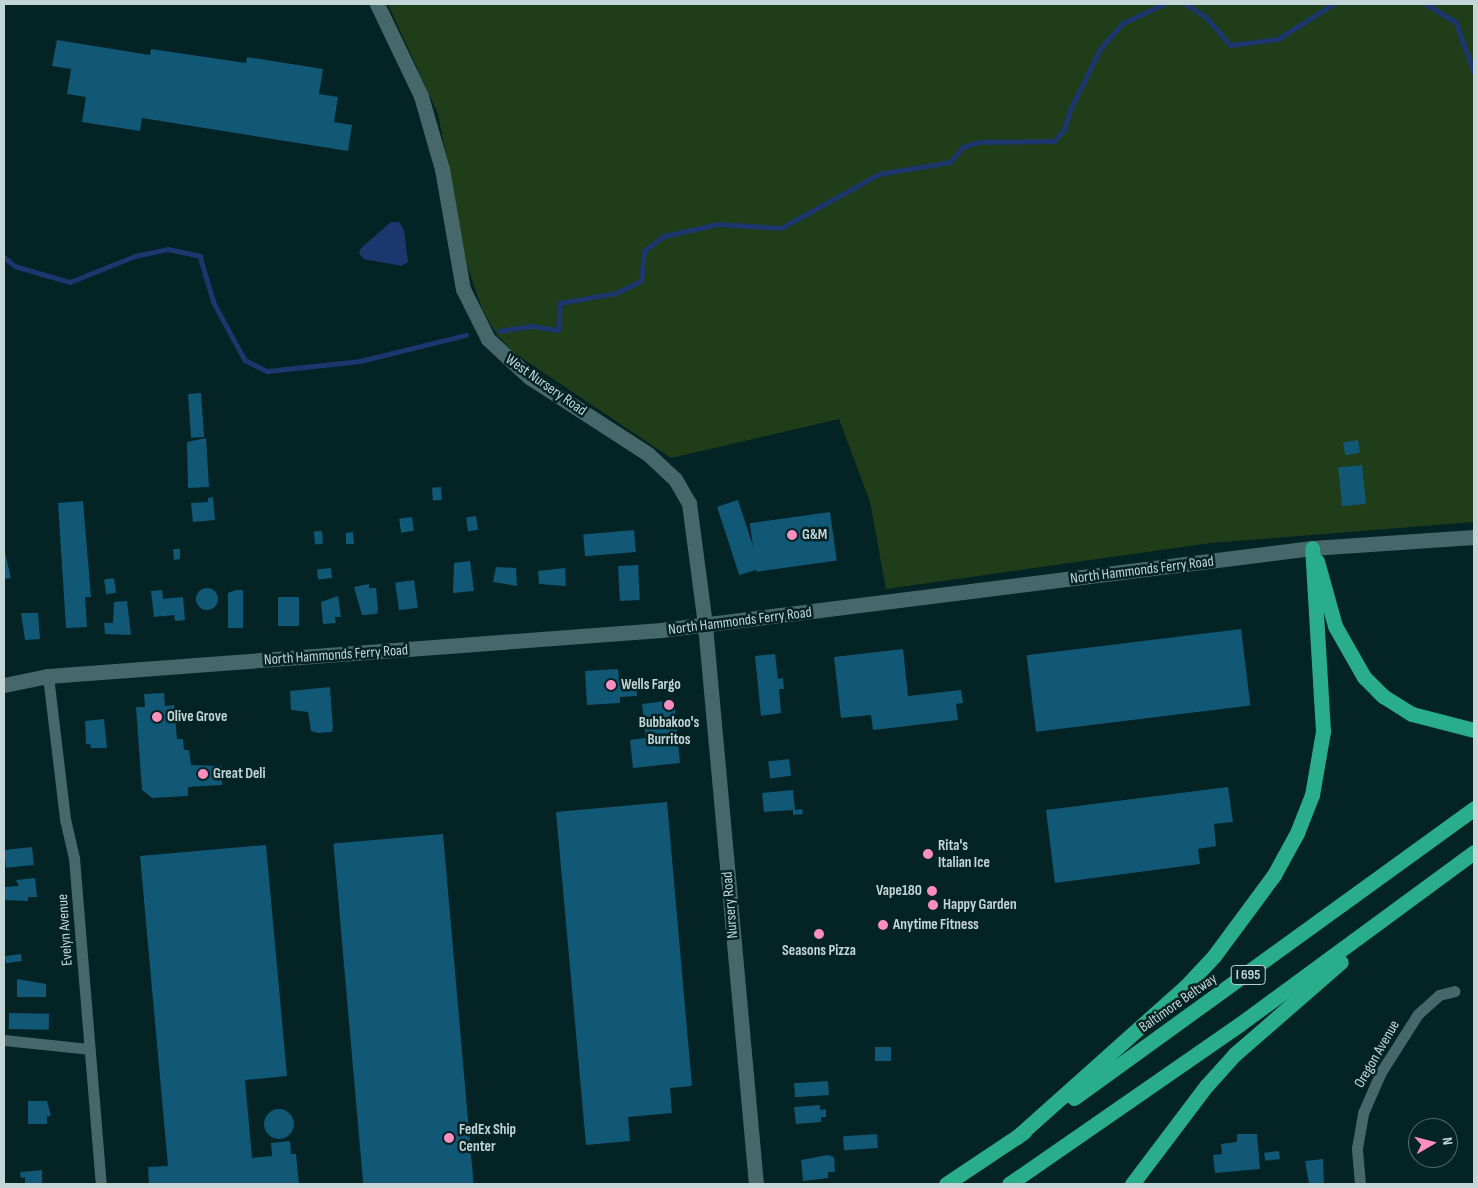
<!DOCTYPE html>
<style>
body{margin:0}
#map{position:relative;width:1478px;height:1188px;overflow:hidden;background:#032325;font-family:"Sofia Sans Condensed",sans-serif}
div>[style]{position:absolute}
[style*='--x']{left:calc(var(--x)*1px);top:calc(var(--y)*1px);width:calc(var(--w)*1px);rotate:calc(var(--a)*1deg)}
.green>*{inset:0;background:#203d19}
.water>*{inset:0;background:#1b376e}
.stream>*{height:4.5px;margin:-2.25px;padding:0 2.25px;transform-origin:2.25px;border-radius:2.25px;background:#1b376e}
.building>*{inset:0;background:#105875;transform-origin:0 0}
.round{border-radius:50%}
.street>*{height:11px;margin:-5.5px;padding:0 5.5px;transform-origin:5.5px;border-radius:5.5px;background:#47686a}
.secondary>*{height:15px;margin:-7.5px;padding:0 7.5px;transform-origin:7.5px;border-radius:7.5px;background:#47686a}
.highway>*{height:15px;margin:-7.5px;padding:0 7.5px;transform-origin:7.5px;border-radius:7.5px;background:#2aad8a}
.dots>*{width:14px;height:14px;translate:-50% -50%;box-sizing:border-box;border:2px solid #032325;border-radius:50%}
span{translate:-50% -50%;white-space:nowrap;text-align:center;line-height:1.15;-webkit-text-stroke:5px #032325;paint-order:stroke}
.shield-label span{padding:1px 4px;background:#032325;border:1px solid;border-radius:4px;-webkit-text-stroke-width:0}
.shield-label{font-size:14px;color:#c4d5d6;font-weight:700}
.street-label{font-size:15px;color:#c4d5d6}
.poi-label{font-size:15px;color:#c4d5d6;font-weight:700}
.left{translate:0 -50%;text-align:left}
.right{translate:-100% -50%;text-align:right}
.frame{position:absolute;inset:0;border:5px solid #c4d5d6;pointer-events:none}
.north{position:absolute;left:1408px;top:1118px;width:50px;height:50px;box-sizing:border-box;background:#032325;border:1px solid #506a6c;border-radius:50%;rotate:82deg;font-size:14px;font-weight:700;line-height:20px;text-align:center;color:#c4d5d6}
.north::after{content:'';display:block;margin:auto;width:18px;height:22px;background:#fd8ebe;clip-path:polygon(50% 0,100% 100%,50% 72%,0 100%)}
</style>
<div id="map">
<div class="green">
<div style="clip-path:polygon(388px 4px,1474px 4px,1474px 522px,1211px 543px,886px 589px,870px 502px,839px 419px,671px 458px,513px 352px,497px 335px,482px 309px,467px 265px,438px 114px)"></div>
</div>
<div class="water">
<div style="clip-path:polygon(391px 222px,399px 222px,404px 230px,408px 262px,401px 266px,364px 259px,359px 254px,361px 248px)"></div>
</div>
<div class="stream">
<div style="--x:1186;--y:4;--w:24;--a:33"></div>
<div style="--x:1206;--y:17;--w:37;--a:49"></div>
<div style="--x:1230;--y:45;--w:48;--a:-7.1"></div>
<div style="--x:1278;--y:39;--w:65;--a:-32.5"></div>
<div style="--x:1426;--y:4;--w:35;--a:31"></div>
<div style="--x:1456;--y:22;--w:53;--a:70.2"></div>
<div style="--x:4;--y:257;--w:14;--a:39"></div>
<div style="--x:15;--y:266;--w:57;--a:16.2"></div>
<div style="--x:70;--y:282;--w:70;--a:-21.8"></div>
<div style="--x:135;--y:256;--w:34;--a:-12"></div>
<div style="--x:168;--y:249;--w:33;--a:12"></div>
<div style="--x:200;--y:256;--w:49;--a:73.4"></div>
<div style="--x:214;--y:303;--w:65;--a:61.5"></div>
<div style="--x:245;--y:360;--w:25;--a:27"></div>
<div style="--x:267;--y:371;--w:94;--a:-6.1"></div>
<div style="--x:360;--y:361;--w:109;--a:-13.8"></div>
<div style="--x:499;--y:331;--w:33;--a:-9"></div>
<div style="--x:532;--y:326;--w:26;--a:9"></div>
<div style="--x:558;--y:330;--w:27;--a:-86"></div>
<div style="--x:560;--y:303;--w:57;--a:-10.1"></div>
<div style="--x:616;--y:293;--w:28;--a:-26"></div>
<div style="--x:641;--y:281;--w:30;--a:-84"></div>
<div style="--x:644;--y:251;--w:25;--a:-37"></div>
<div style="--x:664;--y:236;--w:55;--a:-12.5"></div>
<div style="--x:718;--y:224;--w:63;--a:3.6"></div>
<div style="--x:781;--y:228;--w:112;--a:-28.9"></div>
<div style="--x:879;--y:174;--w:72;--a:-9.6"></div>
<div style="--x:950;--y:162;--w:20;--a:-49"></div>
<div style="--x:963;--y:147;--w:16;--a:-18"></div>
<div style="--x:978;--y:142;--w:76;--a:-0.8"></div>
<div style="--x:1054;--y:141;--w:15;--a:-48"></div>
<div style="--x:1064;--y:130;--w:19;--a:-74"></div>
<div style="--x:1069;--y:112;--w:70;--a:-63.8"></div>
<div style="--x:1100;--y:49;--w:35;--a:-49"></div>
<div style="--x:1123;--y:23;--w:45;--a:-24.9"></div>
</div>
<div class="building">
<div style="clip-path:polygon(57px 40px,150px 55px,151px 49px,246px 63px,247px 57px,323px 69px,319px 94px,338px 97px,334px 122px,352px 125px,348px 151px,142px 118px,140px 131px,82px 122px,86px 97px,67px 94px,71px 69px,52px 66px)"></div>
<div style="left:201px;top:393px;width:44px;height:13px;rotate:86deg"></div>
<div style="clip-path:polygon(206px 438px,209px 487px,188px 488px,187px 442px)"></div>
<div style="left:1358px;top:440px;width:13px;height:15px;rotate:81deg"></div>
<div style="left:1362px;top:465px;width:39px;height:24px;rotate:84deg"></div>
<div style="left:441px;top:487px;width:13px;height:9px;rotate:86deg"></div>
<div style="clip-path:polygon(213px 497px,215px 520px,193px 522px,191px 503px,208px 502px,208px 498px)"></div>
<div style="left:738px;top:500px;width:72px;height:22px;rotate:72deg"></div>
<div style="clip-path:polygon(83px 501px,91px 597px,85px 597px,87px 627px,66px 628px,58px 503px)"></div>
<div style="left:830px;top:512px;width:49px;height:81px;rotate:82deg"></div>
<div style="left:476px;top:516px;width:14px;height:10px;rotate:82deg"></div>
<div style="left:412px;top:517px;width:14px;height:13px;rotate:82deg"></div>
<div style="left:634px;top:530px;width:22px;height:51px;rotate:85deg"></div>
<div style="left:322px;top:531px;width:13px;height:8px;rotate:86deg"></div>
<div style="clip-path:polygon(353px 532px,354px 544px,346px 544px,346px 533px)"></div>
<div style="clip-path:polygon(4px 548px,11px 578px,4px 579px)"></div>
<div style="clip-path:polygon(173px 549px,180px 549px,180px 559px,174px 560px)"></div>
<div style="clip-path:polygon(470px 561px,474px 591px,453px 593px,454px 563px)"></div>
<div style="left:638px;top:565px;width:35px;height:20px;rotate:87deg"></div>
<div style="clip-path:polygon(496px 567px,516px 568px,517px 586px,493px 582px)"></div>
<div style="left:331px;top:568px;width:10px;height:14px;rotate:84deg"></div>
<div style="clip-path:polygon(565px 568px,566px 586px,539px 584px,538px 571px)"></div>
<div style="left:114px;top:578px;width:15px;height:10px;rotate:82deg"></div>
<div style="left:414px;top:580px;width:28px;height:19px;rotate:82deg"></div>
<div style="clip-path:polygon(369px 584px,369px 588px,376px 588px,378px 609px,377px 614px,362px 615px,354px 587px)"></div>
<div class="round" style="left:196px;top:588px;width:22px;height:22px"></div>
<div style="clip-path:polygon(162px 590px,163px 599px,183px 597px,185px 620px,175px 621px,174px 615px,154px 617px,151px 591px)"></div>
<div style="clip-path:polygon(236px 590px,243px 590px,243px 628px,228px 628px,228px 593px)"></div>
<div style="clip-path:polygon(338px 596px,341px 617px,335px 617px,336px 623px,323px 624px,321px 602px)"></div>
<div style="left:278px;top:597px;width:21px;height:29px"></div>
<div style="clip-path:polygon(127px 601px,131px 635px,105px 634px,104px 623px,113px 623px,114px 602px)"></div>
<div style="clip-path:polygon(21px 613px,38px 613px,40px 639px,25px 640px)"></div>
<div style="left:1241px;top:629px;width:77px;height:216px;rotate:83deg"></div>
<div style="clip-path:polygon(903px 649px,908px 696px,961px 690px,963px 703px,956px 704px,958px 720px,873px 730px,871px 715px,841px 718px,834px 657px)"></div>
<div style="clip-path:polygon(775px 654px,778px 679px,783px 678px,784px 689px,779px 689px,781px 713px,761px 716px,755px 656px)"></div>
<div style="clip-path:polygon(618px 669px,619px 680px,636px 679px,637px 696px,620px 697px,620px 703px,587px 705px,585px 671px)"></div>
<div style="clip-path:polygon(330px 687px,333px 728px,332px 732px,318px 733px,311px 731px,308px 712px,291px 710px,290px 691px)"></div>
<div style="clip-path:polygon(164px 693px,165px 706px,174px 705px,177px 739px,183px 739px,184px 750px,189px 750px,191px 765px,222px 766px,222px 785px,188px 787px,188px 796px,152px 798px,142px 790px,136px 707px,145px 707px,144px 694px)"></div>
<div style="clip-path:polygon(666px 701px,674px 701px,680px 763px,633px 768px,630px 740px,646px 738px,642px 704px)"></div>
<div style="clip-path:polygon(104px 719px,107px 748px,91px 748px,90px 744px,86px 744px,85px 721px)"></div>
<div style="left:789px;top:759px;width:17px;height:21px;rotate:83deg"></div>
<div style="clip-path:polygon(1228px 787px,1233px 822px,1214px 824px,1216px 846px,1198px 849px,1200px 864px,1055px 883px,1046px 810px)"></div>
<div style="clip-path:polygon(793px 790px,795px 810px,802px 809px,803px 814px,793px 815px,793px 810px,764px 812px,762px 793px)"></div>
<div style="clip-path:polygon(667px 802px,692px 1086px,670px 1088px,672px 1113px,628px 1117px,630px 1141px,586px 1145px,556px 812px)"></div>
<div style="left:443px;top:834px;width:351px;height:110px;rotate:85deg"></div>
<div style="clip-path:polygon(266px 845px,287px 1076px,245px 1080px,252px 1158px,272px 1156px,271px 1143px,290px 1141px,291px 1154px,296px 1154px,299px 1184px,149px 1184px,148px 1167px,168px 1166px,140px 856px)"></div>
<div style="left:32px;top:847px;width:18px;height:28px;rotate:84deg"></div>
<div style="clip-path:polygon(35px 878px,37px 897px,28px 897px,28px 901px,4px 900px,4px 887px,19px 886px,16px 880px)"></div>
<div style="left:21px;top:954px;width:7px;height:16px;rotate:82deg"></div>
<div style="clip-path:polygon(17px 979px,46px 984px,46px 997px,17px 997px)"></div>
<div style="left:9px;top:1013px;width:40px;height:16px;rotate:1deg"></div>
<div style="left:891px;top:1047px;width:14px;height:16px;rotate:90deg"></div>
<div style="left:828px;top:1081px;width:14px;height:34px;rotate:86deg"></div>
<div style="clip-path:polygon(28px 1101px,47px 1101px,51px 1116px,47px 1116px,47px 1124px,28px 1124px)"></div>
<div style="clip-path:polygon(820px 1105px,820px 1110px,826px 1109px,826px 1117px,821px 1117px,821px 1122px,796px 1124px,794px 1107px)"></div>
<div class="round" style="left:264px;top:1109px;width:30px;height:30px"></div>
<div style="left:877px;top:1134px;width:14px;height:34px;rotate:86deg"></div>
<div style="clip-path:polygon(1237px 1134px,1257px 1134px,1260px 1169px,1215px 1173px,1213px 1155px,1222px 1154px,1221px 1144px,1237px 1142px)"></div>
<div style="left:1279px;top:1151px;width:8px;height:15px;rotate:83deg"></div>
<div style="clip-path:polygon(828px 1155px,834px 1157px,835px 1172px,828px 1172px,828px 1178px,803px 1181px,801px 1160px)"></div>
<div style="clip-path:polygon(1323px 1159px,1324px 1184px,1309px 1184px,1305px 1161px)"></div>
<div style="clip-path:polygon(42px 1170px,42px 1184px,25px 1184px,25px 1177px,21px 1178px,20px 1172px)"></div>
</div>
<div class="street">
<div style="--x:48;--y:676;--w:144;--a:83.2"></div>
<div style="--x:65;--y:819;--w:40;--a:77"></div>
<div style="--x:74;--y:858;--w:327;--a:85.3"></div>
<div style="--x:4;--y:1040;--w:85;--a:6"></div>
<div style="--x:1360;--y:1184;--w:36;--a:-95"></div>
<div style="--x:1357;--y:1148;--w:36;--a:-80"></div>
<div style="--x:1363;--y:1113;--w:45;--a:-66.3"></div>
<div style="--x:1381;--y:1072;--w:69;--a:-57.5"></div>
<div style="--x:1418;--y:1014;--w:28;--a:-42"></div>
<div style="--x:1439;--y:995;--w:16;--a:-14"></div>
</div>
<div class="secondary">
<div style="--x:377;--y:4;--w:102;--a:64.4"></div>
<div style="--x:421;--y:96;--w:76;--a:74"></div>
<div style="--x:442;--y:169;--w:122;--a:80.1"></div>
<div style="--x:463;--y:289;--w:56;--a:63.4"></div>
<div style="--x:488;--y:339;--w:56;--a:42.8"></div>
<div style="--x:529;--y:377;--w:142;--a:32.9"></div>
<div style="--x:648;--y:454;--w:37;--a:43"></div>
<div style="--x:675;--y:479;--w:28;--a:60"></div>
<div style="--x:689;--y:503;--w:123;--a:82.5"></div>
<div style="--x:705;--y:625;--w:561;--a:84.79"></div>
<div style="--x:4;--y:685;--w:45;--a:-11.6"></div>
<div style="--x:48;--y:676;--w:615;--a:-4.29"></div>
<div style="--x:661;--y:630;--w:656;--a:-7.18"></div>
<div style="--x:1312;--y:548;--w:162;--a:-3.9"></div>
</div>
<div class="highway">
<div style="--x:1317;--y:561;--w:67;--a:74.5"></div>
<div style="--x:1335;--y:626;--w:59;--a:60.4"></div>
<div style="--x:1364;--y:677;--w:27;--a:45"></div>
<div style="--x:1383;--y:696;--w:34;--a:32"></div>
<div style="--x:1412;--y:714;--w:64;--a:14.5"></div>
<div style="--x:1074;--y:1098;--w:494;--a:-35.9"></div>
<div style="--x:1017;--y:1137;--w:225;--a:-41.8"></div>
<div style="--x:1185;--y:987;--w:42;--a:-46.9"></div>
<div style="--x:1214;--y:956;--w:101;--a:-53.5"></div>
<div style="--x:1274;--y:875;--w:48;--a:-61.3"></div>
<div style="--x:1297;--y:833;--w:41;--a:-68.5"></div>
<div style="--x:1312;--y:795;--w:65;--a:-80.2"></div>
<div style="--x:1323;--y:731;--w:183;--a:-93.4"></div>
<div style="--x:946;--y:1184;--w:94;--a:-33.7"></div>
<div style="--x:1009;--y:1184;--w:281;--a:-34.7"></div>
<div style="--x:1240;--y:1024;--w:290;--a:-36.3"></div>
<div style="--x:1132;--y:1184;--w:124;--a:-52.9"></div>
<div style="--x:1207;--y:1085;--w:42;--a:-47.9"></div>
<div style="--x:1235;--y:1054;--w:140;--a:-41"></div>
</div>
<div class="dots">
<div style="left:792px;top:535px;background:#fd8ebe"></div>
<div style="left:611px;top:685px;background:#fd8ebe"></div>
<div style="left:669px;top:705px;background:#fd8ebe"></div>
<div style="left:157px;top:717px;background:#fd8ebe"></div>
<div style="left:203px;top:774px;background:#fd8ebe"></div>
<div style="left:928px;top:854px;background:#fd8ebe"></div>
<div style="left:932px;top:891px;background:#fd8ebe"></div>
<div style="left:933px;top:905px;background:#fd8ebe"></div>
<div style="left:883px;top:925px;background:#fd8ebe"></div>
<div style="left:819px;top:934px;background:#fd8ebe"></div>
<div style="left:449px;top:1138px;background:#fd8ebe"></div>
</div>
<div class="shield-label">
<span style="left:1248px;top:975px">I 695</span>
</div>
<div class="street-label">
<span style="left:546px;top:385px;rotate:35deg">West Nursery Road</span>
<span style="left:1142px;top:570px;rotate:-7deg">North Hammonds Ferry Road</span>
<span style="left:740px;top:621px;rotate:-7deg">North Hammonds Ferry Road</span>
<span style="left:336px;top:655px;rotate:-4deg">North Hammonds Ferry Road</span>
<span style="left:730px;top:905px;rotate:-95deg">Nursery Road</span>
<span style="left:65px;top:930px;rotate:-94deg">Evelyn Avenue</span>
<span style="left:1178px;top:1003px;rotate:-35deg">Baltimore Beltway</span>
<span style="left:1377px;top:1054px;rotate:-60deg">Oregon Avenue</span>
</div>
<div class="poi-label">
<span class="left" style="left:802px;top:535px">G&amp;M</span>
<span class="left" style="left:621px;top:685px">Wells Fargo</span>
<span class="left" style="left:167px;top:717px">Olive Grove</span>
<span style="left:669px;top:731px">Bubbakoo's<br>Burritos</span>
<span class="left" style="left:213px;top:774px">Great Deli</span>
<span class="left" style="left:938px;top:854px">Rita's<br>Italian Ice</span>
<span class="right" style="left:922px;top:891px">Vape180</span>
<span class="left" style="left:943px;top:905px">Happy Garden</span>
<span class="left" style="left:893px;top:925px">Anytime Fitness</span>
<span style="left:819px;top:951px">Seasons Pizza</span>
<span class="left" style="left:459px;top:1138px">FedEx Ship<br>Center</span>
</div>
<div class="frame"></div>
<div class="north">N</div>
</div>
